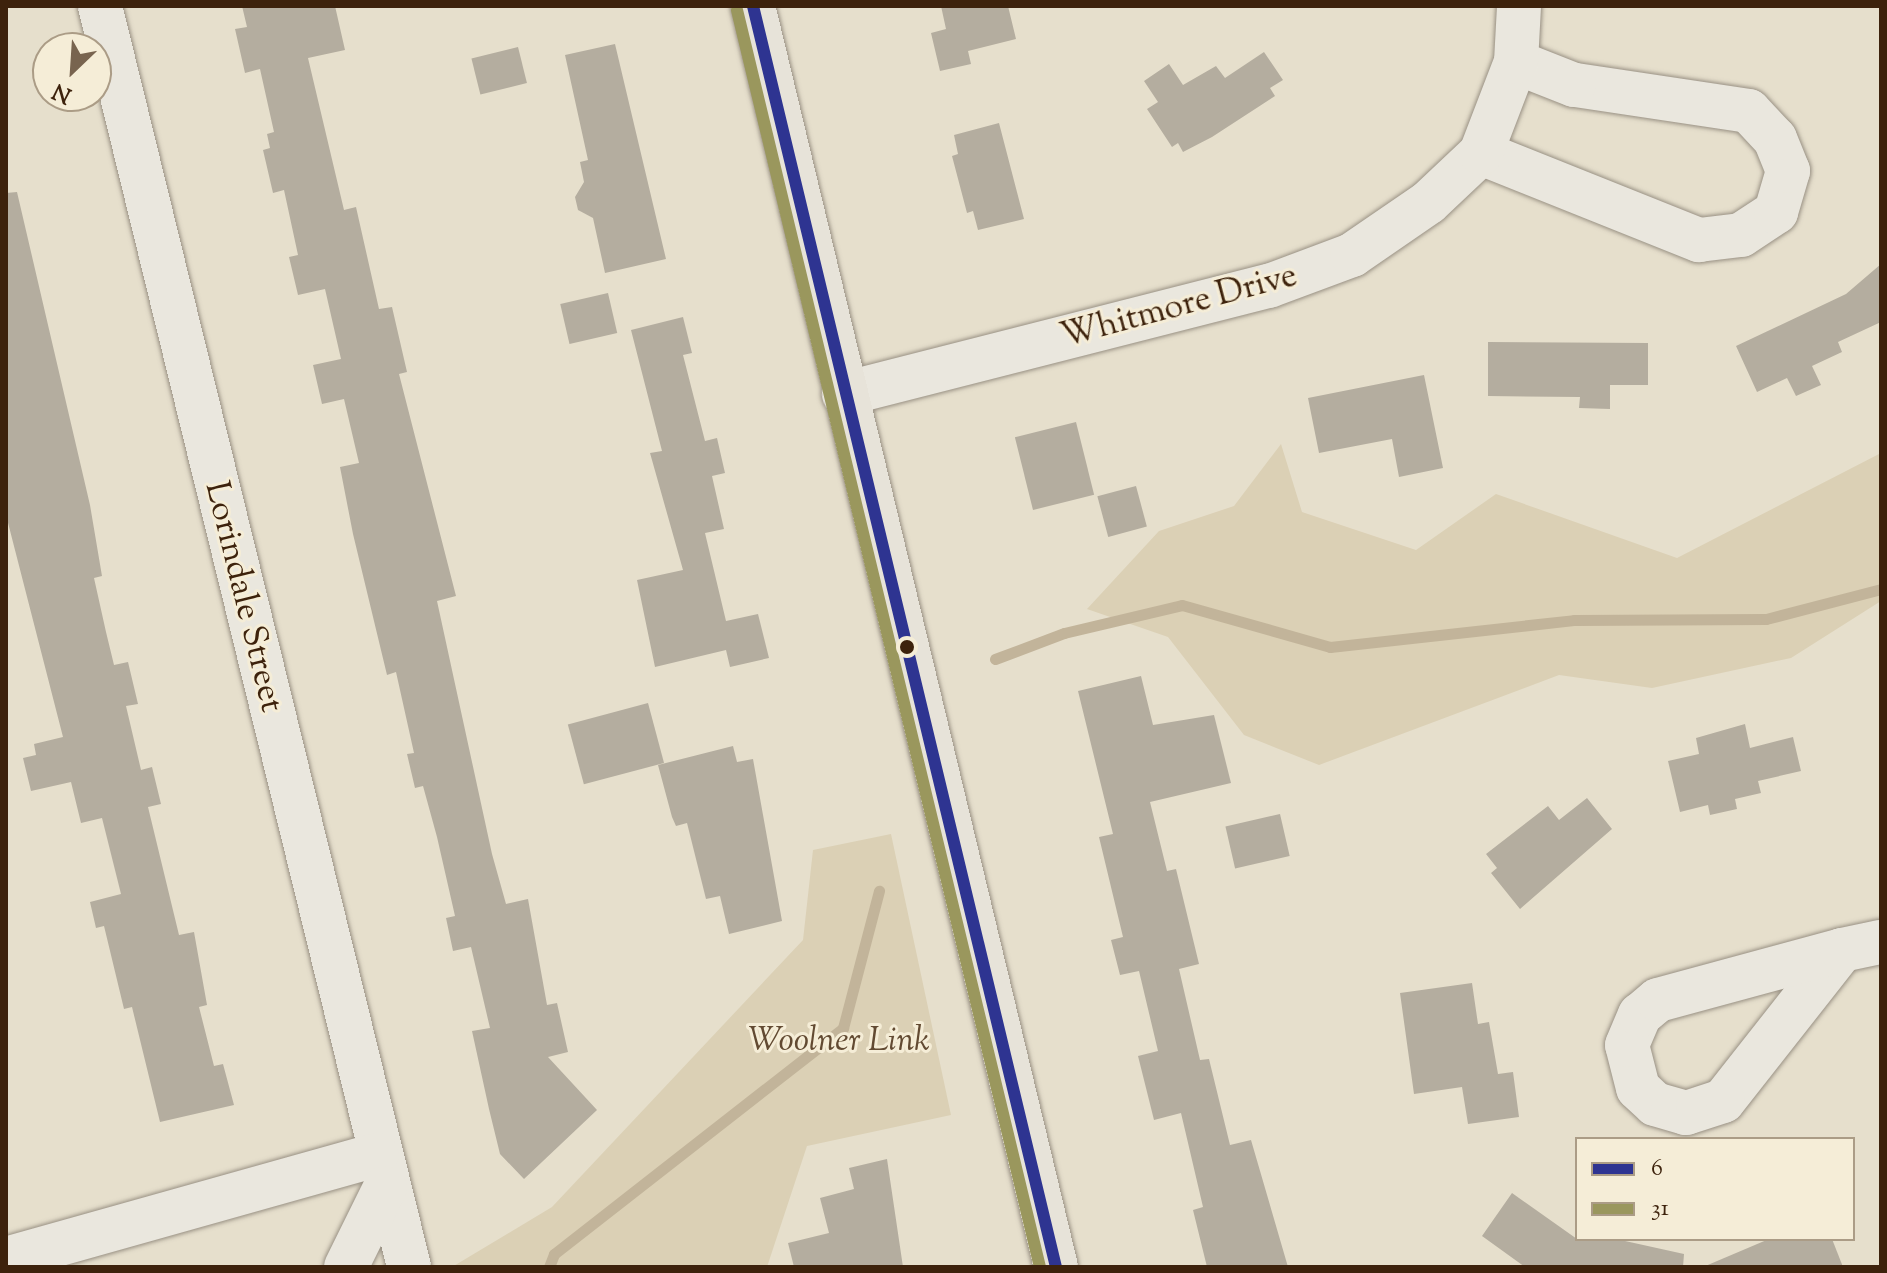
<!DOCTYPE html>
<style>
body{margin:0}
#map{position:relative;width:1887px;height:1273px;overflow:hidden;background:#e6dfcc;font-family:"Sorts Mill Goudy",serif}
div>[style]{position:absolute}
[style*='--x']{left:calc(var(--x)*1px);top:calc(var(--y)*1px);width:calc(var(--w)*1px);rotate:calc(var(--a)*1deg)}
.green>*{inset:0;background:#dbd0b5}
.stream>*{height:11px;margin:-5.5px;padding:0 5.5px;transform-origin:5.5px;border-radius:5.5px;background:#c2b49a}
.building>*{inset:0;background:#b4ad9f;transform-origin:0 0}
.roads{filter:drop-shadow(0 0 2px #999184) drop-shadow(0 0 2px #999184)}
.minor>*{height:44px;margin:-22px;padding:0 22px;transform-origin:22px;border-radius:22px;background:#eae7de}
.major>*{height:44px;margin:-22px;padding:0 22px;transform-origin:22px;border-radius:22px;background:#e7e3d9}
.bus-1>*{height:12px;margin:-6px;padding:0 6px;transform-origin:6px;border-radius:6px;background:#2e3491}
.bus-2>*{height:12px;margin:-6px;padding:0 6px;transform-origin:6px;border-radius:6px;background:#9a975d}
.dots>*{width:22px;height:22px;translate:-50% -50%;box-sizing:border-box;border:4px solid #f5edd7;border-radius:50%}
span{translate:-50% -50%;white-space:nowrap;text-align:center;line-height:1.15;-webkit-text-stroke:6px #f5edd7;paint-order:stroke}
.street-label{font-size:34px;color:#3d220c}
.park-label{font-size:34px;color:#624a32;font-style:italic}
.frame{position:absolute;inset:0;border:8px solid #3d220c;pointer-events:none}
.legend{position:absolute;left:1575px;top:1137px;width:280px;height:104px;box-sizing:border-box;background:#f5edd7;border:2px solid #ab9c86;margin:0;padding:10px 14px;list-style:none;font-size:24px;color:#3d220c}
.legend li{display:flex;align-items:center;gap:16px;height:40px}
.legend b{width:40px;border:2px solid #ab9c86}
.north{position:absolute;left:32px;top:32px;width:80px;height:80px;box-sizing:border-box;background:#f5edd7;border:2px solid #ab9c86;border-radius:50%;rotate:205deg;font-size:22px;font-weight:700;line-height:32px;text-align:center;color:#3d220c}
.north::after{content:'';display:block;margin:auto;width:28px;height:36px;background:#78644f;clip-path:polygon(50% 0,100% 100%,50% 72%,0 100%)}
</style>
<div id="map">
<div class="green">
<div style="clip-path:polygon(1281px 444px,1302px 512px,1416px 550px,1496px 494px,1677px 558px,1881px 453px,1881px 601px,1791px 658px,1652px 688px,1559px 675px,1319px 765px,1244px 735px,1168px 637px,1087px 609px,1159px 531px,1234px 506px)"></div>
<div style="clip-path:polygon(891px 834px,951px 1115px,807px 1146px,767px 1267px,452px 1267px,552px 1207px,803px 940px,813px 850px)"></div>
</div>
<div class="stream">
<div style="--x:995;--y:659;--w:74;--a:-20.6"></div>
<div style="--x:1064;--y:633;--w:121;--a:-13.3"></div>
<div style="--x:1182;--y:605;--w:154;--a:15.8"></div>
<div style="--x:1330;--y:647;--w:245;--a:-6.3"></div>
<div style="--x:1574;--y:620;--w:192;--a:-0.3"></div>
<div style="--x:1766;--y:619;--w:119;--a:-14.6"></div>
<div style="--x:549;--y:1267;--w:14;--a:-69"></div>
<div style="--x:554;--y:1254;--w:367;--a:-38"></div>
<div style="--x:843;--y:1028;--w:142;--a:-75.3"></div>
</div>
<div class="building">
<div style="clip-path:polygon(242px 6px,335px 6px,345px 50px,308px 58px,344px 210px,356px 207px,379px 309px,392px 307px,407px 372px,399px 374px,456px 596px,437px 601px,492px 854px,506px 904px,528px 899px,547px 1005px,557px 1003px,568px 1052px,548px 1057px,597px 1110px,524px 1179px,500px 1154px,489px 1109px,472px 1031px,490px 1028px,471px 947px,453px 951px,446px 918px,455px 916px,437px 837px,423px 786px,415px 788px,407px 754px,414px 753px,396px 672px,387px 675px,353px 534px,340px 467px,359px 463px,344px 399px,322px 404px,313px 365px,341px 359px,325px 289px,298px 295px,289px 257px,298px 255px,284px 190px,273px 193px,263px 150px,270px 148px,267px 134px,274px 132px,260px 69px,245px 73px,235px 29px,247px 27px)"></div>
<div style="clip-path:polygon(941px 6px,1008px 6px,1016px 39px,968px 51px,971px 64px,940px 71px,931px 33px,946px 29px)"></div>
<div style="clip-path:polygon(615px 44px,666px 259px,605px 273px,593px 218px,578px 210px,575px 197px,584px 182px,580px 162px,588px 160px,565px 55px)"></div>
<div style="left:518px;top:47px;width:37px;height:48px;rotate:76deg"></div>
<div style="clip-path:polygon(1264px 52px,1283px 80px,1270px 88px,1275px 96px,1212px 137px,1183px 152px,1178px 143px,1172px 147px,1147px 109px,1158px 102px,1144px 81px,1169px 64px,1183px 85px,1216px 66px,1225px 78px)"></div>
<div style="clip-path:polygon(999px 123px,1024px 219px,978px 230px,973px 211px,967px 213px,952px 156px,958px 154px,954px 135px)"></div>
<div style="clip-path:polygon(17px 192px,90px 505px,102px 576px,94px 578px,106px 632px,114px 665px,128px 662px,138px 704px,126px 706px,141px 770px,152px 767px,161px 804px,148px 807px,179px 935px,194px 932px,207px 1005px,199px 1007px,214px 1066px,223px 1064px,234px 1105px,160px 1122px,132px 1007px,124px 1009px,104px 926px,96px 928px,90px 902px,121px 894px,102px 818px,81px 823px,71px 782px,31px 791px,23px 758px,36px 755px,34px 744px,63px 737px,6px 515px,6px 193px)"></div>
<div style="clip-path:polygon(1881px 264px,1881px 322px,1838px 342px,1842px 352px,1812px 366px,1821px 385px,1796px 396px,1787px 378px,1757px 392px,1736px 346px,1846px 294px)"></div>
<div style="left:608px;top:293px;width:41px;height:49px;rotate:77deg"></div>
<div style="clip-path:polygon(683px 317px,692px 353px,683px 355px,705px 441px,717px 438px,725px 473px,712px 476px,724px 529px,705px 533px,726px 621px,758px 614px,769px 658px,730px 667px,726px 650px,655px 667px,637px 580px,683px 570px,650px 453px,662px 451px,631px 330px)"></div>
<div style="clip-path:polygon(1488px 342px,1648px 343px,1648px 385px,1610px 385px,1610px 409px,1579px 408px,1580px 397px,1488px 396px)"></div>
<div style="clip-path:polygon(1424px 375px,1443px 468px,1399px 477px,1392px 439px,1319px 453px,1308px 398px)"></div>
<div style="left:1076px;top:422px;width:75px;height:63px;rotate:76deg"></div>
<div style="left:1136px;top:486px;width:42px;height:40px;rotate:75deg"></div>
<div style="clip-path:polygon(1141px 676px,1153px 725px,1214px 715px,1231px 783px,1150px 802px,1167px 871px,1176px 869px,1199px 964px,1179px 969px,1200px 1060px,1209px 1059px,1230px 1145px,1251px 1140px,1288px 1267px,1207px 1267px,1193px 1210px,1203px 1207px,1181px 1113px,1154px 1120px,1138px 1056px,1158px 1051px,1139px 971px,1120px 975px,1111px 940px,1123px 937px,1099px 837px,1113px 834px,1078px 691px)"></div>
<div style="left:648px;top:703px;width:62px;height:83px;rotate:75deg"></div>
<div style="clip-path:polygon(1745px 724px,1750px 748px,1793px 737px,1801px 771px,1758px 781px,1761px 793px,1735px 799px,1737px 809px,1710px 815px,1708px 805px,1680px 812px,1668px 761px,1699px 754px,1696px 738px)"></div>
<div style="clip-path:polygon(733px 746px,737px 762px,753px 759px,782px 921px,729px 934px,720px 896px,706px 899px,687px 823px,676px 826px,672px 817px,658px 765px)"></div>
<div style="clip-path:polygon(1587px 798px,1612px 829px,1520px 909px,1491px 873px,1497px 868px,1486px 854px,1548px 806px,1559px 820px)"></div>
<div style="left:1280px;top:814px;width:43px;height:56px;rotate:77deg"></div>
<div style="clip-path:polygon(1472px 983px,1478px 1024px,1489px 1022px,1498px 1074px,1513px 1072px,1519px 1117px,1468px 1124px,1462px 1087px,1414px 1094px,1400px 993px)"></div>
<div style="clip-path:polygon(887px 1159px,903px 1267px,794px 1267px,788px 1243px,829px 1233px,820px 1198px,854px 1189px,849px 1168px)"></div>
<div style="clip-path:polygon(1512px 1193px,1577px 1239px,1616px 1239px,1684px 1254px,1683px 1267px,1525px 1267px,1482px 1236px)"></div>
<div style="clip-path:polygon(1769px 1239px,1832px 1239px,1843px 1267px,1703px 1267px)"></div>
</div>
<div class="roads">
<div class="minor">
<div style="--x:100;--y:6;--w:1298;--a:76.23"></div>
<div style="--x:1481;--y:153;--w:235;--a:21.8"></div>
<div style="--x:1699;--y:240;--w:42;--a:-6.8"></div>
<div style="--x:1741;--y:235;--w:42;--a:-33.3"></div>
<div style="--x:1776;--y:212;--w:43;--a:-73.7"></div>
<div style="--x:1788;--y:171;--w:35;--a:-112"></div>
<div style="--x:1775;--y:139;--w:38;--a:-133"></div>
<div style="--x:1749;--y:111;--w:177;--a:-171.5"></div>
<div style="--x:1574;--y:85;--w:62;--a:-158.4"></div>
<div style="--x:844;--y:394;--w:439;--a:-14.3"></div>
<div style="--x:1269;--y:286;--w:89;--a:-20.5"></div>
<div style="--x:1352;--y:255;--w:93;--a:-34.5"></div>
<div style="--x:1429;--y:202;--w:71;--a:-43.3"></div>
<div style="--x:1481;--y:153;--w:97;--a:-69"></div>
<div style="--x:1516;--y:62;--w:56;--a:-86.9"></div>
<div style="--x:1842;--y:950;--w:192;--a:128.2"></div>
<div style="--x:1723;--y:1101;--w:39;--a:162"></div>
<div style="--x:1686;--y:1113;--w:32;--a:-164"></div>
<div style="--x:1655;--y:1104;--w:23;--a:-137"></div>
<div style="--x:1638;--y:1088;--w:44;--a:-104.3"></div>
<div style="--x:1627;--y:1045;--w:33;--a:-67"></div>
<div style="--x:1640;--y:1015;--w:23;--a:-40"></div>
<div style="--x:1658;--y:1000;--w:191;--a:-15.2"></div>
<div style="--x:1842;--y:950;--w:40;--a:-12"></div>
<div style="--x:6;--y:1259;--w:385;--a:-15.7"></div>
<div style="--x:346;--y:1267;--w:88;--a:-63.7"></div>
</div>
<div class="major">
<div style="--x:753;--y:6;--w:1297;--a:76.49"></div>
</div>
</div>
<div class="bus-1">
<div style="--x:753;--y:6;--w:1297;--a:76.49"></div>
</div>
<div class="bus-2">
<div style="--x:737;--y:10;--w:1293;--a:76.45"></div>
</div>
<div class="dots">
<div style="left:907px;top:647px;background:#3d220c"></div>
</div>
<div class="street-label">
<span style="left:1179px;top:307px;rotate:-15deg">Whitmore Drive</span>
<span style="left:243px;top:597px;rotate:76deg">Lorindale Street</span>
</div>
<div class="park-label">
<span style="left:839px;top:1042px">Woolner Link</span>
</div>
<div class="frame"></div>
<ul class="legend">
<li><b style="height:10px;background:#2e3491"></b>6</li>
<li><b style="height:10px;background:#9a975d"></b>31</li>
</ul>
<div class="north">N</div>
</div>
